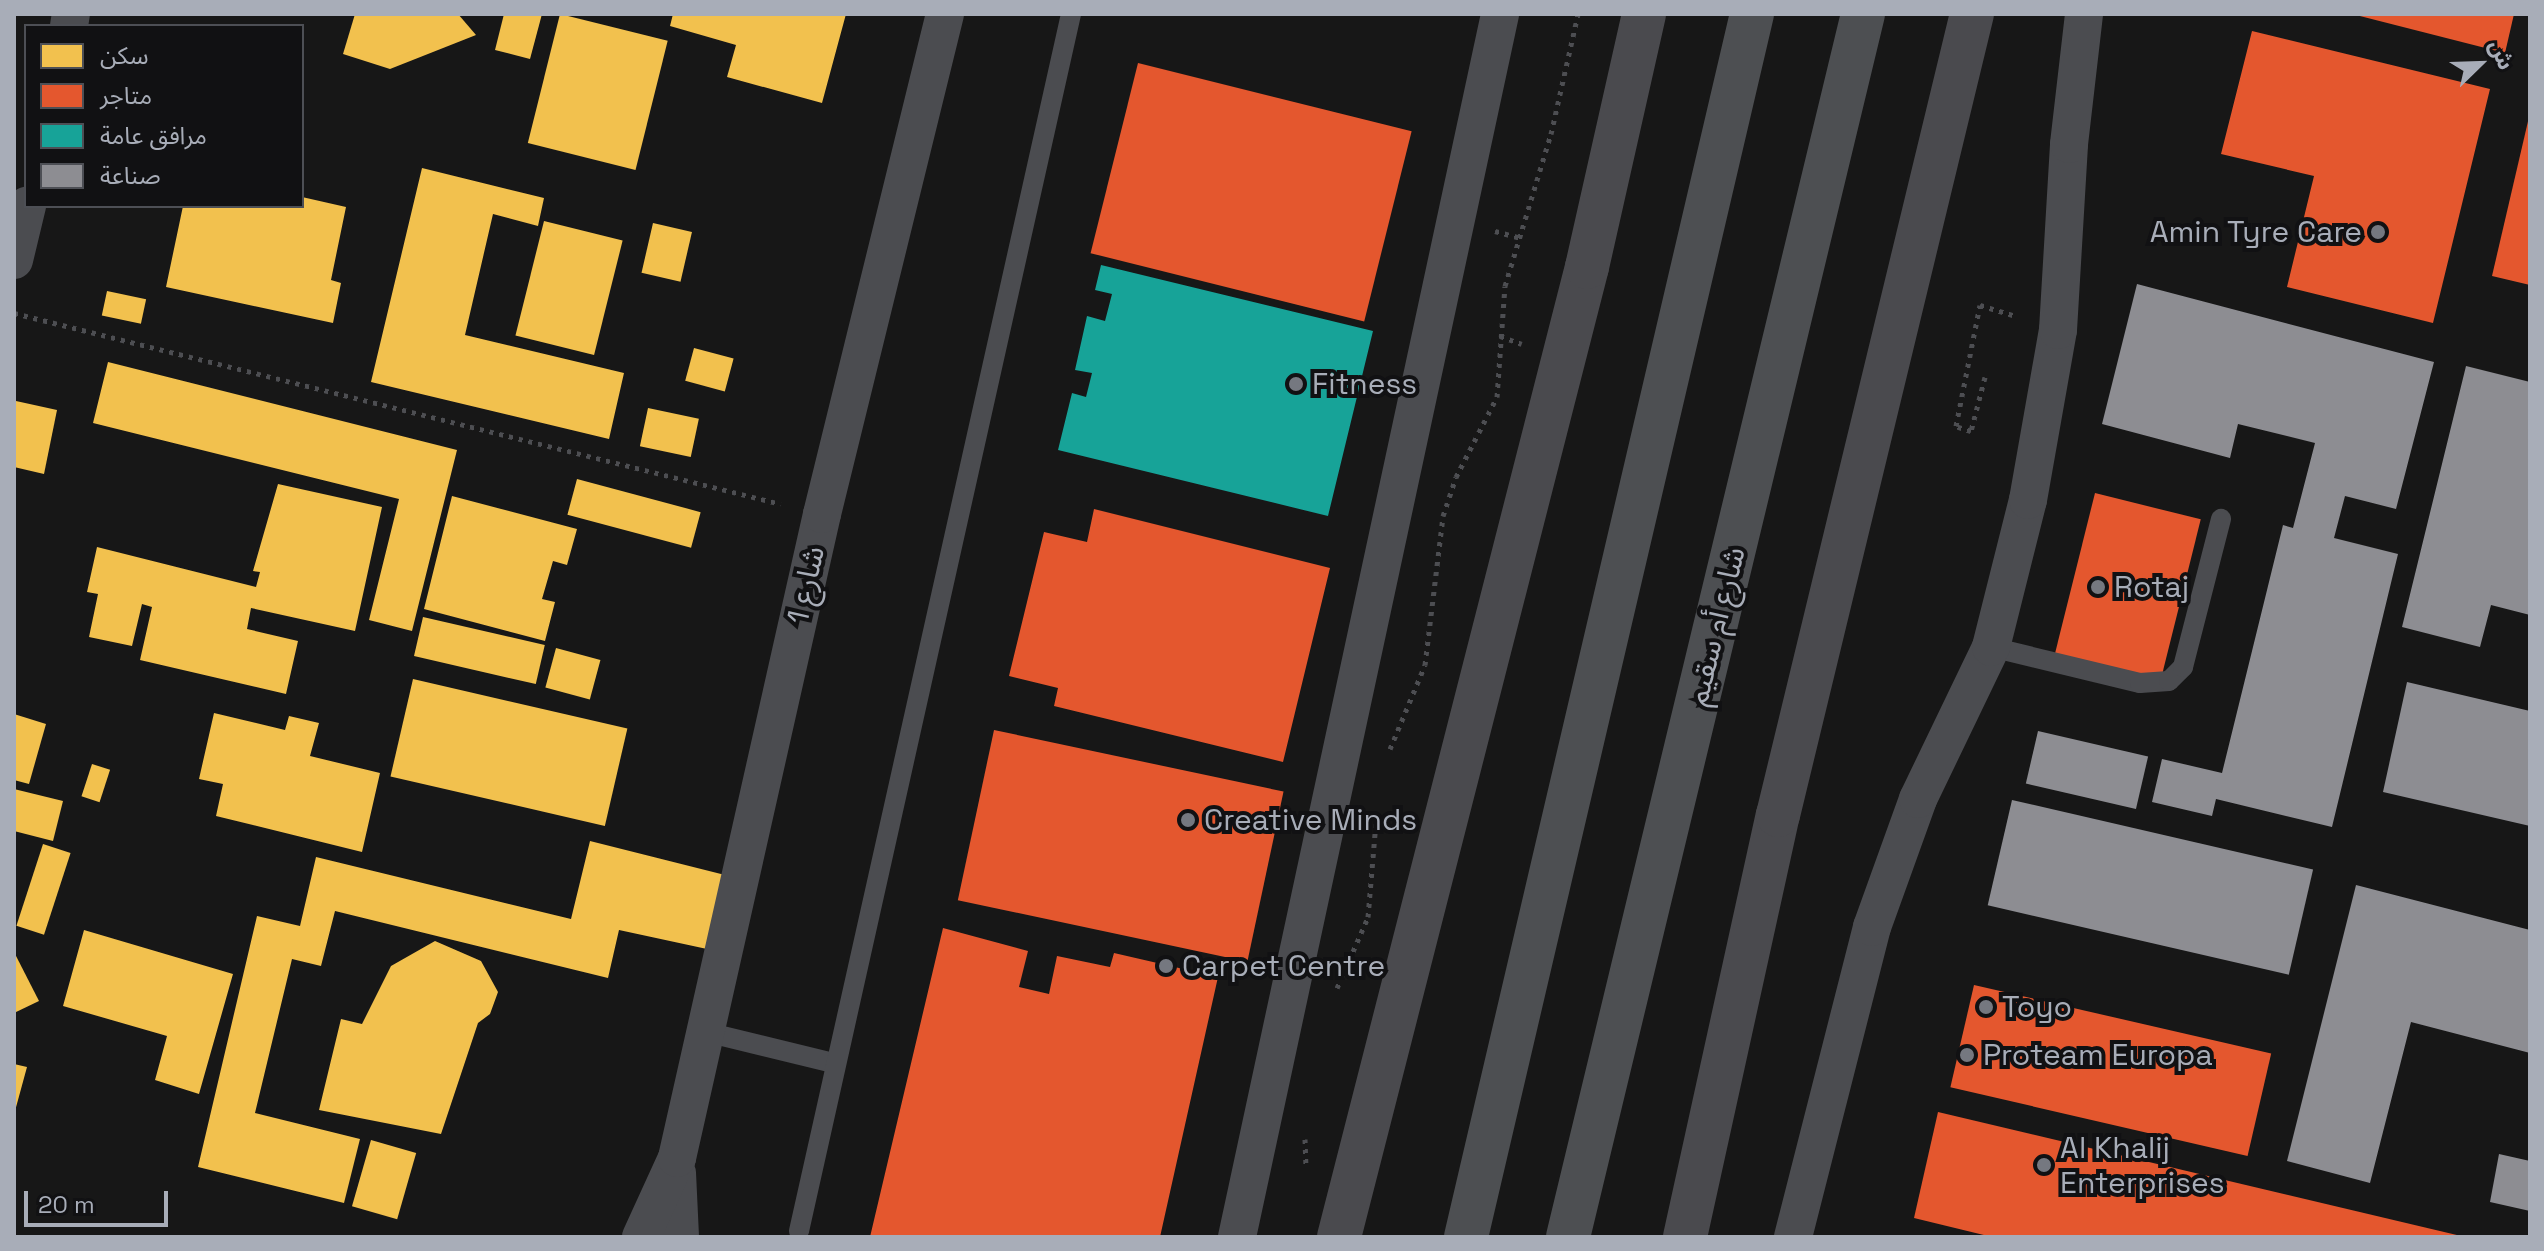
<!DOCTYPE html>
<meta charset="utf-8">
<style>
body{margin:0}
#map{position:relative;width:2544px;height:1251px;overflow:hidden;background:#171717;font-family:"Space Grotesk","Noto Sans Arabic",sans-serif}
div>[style]{position:absolute}
[style*='--x']{left:calc(var(--x)*1px);top:calc(var(--y)*1px);width:calc(var(--w)*1px);rotate:calc(var(--a)*1deg)}
.homes>*{inset:0;background:#f2c14e;transform-origin:0 0}
.shops>*{inset:0;background:#e4572e;transform-origin:0 0}
.public>*{inset:0;background:#17a398}
.industry>*{inset:0;background:#8d8d92;transform-origin:0 0}
.path>*{height:5px;margin-top:-2.5px;transform-origin:0;background:repeating-linear-gradient(90deg,#4d4e52 0 4px,transparent 0 10px)}
.service>*{height:20px;margin:-10px;padding:0 10px;transform-origin:10px;border-radius:10px;background:#4b4c50}
.minor>*{height:38px;margin:-19px;padding:0 19px;transform-origin:19px;border-radius:19px;background:#4b4c50}
.secondary>*{height:44px;margin:-22px;padding:0 22px;transform-origin:22px;border-radius:22px;background:#4a4a4e}
.primary>*{height:44px;margin:-22px;padding:0 22px;transform-origin:22px;border-radius:22px;background:#4d4f52}
.dots>*{width:22px;height:22px;translate:-50% -50%;box-sizing:border-box;border:4px solid #111113;border-radius:50%}
span{translate:-50% -50%;white-space:nowrap;text-align:center;line-height:1.15;-webkit-text-stroke:8px #111113;paint-order:stroke}
.poi-label{font-size:30px;color:#a8adb8}
.right{translate:-100% -50%;text-align:right}
.left{translate:0 -50%;text-align:left}
.street-label{font-size:30px;color:#a8adb8}
.frame{position:absolute;inset:0;border:16px solid #a8adb8;pointer-events:none}
.legend{position:absolute;left:24px;top:24px;width:280px;height:184px;box-sizing:border-box;background:#111113;border:2px solid #4d4f55;margin:0;padding:10px 14px;list-style:none;font-size:24px;color:#a8adb8}
.legend li{display:flex;align-items:center;gap:16px;height:40px}
.legend b{width:40px;border:2px solid #4d4f55}
.north{position:absolute;left:2440px;top:24px;width:80px;height:80px;-webkit-text-stroke:6px #111113;paint-order:stroke;rotate:67deg;font-size:22px;font-weight:700;line-height:32px;text-align:center;color:#a8adb8}
.north::after{content:'';display:block;margin:auto;width:28px;height:36px;background:#a8adb8;clip-path:polygon(50% 0,100% 100%,50% 72%,0 100%)}
.scale{position:absolute;left:24px;top:1191px;width:144px;height:36px;box-sizing:border-box;border:4px solid #a8adb8;border-top:0;padding-left:10px;font-size:24px;line-height:28px;white-space:nowrap;color:#a8adb8;-webkit-text-stroke:6px #111113;paint-order:stroke}
</style>
<div id="map">
<div class="homes">
<div style="clip-path:polygon(355px 14px,458px 14px,476px 35px,390px 69px,343px 54px)"></div>
<div style="clip-path:polygon(504px 14px,542px 14px,530px 59px,495px 50px)"></div>
<div style="left:560px;top:14px;width:111px;height:133px;rotate:14deg"></div>
<div style="clip-path:polygon(673px 14px,846px 14px,822px 103px,727px 77px,736px 45px,670px 26px)"></div>
<div style="clip-path:polygon(422px 168px,544px 198px,538px 226px,493px 214px,465px 335px,624px 373px,609px 439px,371px 382px)"></div>
<div style="clip-path:polygon(302px 197px,346px 207px,331px 280px,341px 283px,333px 323px,166px 287px,183px 206px,302px 206px)"></div>
<div style="left:544px;top:221px;width:81px;height:118px;rotate:14deg"></div>
<div style="left:653px;top:223px;width:40px;height:51px;rotate:13deg"></div>
<div style="left:107px;top:291px;width:40px;height:25px;rotate:12deg"></div>
<div style="left:694px;top:348px;width:41px;height:34px;rotate:15deg"></div>
<div style="clip-path:polygon(108px 362px,457px 450px,412px 631px,369px 620px,399px 499px,93px 423px)"></div>
<div style="clip-path:polygon(16px 401px,57px 410px,44px 474px,14px 467px)"></div>
<div style="left:648px;top:408px;width:52px;height:39px;rotate:12deg"></div>
<div style="left:577px;top:479px;width:128px;height:37px;rotate:15deg"></div>
<div style="clip-path:polygon(278px 484px,382px 507px,355px 631px,251px 608px,247px 629px,298px 641px,286px 694px,140px 660px,152px 607px,142px 604px,132px 646px,89px 637px,98px 594px,87px 592px,97px 547px,256px 587px,260px 572px,253px 571px)"></div>
<div style="clip-path:polygon(452px 496px,577px 529px,567px 565px,553px 561px,542px 599px,555px 602px,545px 641px,424px 609px)"></div>
<div style="left:423px;top:617px;width:125px;height:40px;rotate:13deg"></div>
<div style="left:556px;top:648px;width:46px;height:41px;rotate:15deg"></div>
<div style="left:413px;top:679px;width:220px;height:100px;rotate:13deg"></div>
<div style="clip-path:polygon(214px 713px,285px 730px,289px 716px,319px 723px,310px 756px,380px 773px,362px 852px,216px 816px,223px 784px,199px 779px)"></div>
<div style="clip-path:polygon(14px 714px,46px 724px,29px 784px,14px 780px)"></div>
<div style="left:92px;top:764px;width:19px;height:34px;rotate:18deg"></div>
<div style="clip-path:polygon(14px 789px,63px 801px,53px 841px,14px 831px)"></div>
<div style="clip-path:polygon(590px 841px,725px 875px,707px 949px,619px 930px,608px 978px,335px 911px,321px 966px,292px 959px,255px 1113px,360px 1139px,344px 1203px,198px 1167px,257px 916px,300px 926px,316px 857px,571px 919px)"></div>
<div style="left:43px;top:844px;width:29px;height:86px;rotate:18deg"></div>
<div style="clip-path:polygon(84px 930px,233px 974px,199px 1094px,155px 1080px,167px 1036px,63px 1006px)"></div>
<div style="clip-path:polygon(435px 941px,481px 961px,498px 992px,490px 1014px,478px 1023px,441px 1134px,319px 1110px,341px 1019px,362px 1024px,391px 966px)"></div>
<div style="clip-path:polygon(14px 952px,39px 1001px,14px 1013px)"></div>
<div style="clip-path:polygon(14px 1064px,27px 1067px,15px 1111px,14px 1111px)"></div>
<div style="left:371px;top:1140px;width:47px;height:69px;rotate:16deg"></div>
</div>
<div class="shops">
<div style="clip-path:polygon(2352px 14px,2514px 14px,2505px 53px)"></div>
<div style="clip-path:polygon(2252px 31px,2490px 89px,2433px 323px,2287px 287px,2314px 176px,2221px 154px)"></div>
<div style="left:1138px;top:63px;width:282px;height:196px;rotate:14deg"></div>
<div style="clip-path:polygon(2529px 117px,2530px 117px,2530px 285px,2492px 276px)"></div>
<div style="left:2095px;top:493px;width:109px;height:168px;rotate:14deg"></div>
<div style="clip-path:polygon(1094px 509px,1330px 568px,1283px 762px,1054px 706px,1058px 688px,1009px 676px,1044px 532px,1087px 542px)"></div>
<div style="left:994px;top:730px;width:296px;height:174px;rotate:12deg"></div>
<div style="clip-path:polygon(943px 928px,1028px 951px,1019px 987px,1049px 994px,1057px 956px,1110px 967px,1114px 953px,1218px 977px,1160px 1237px,870px 1237px)"></div>
<div style="left:1974px;top:985px;width:305px;height:105px;rotate:13deg"></div>
<div style="clip-path:polygon(1938px 1112px,2461px 1236px,2461px 1237px,1992px 1237px,1914px 1218px)"></div>
</div>
<div class="public">
<div style="clip-path:polygon(1101px 265px,1373px 331px,1328px 516px,1058px 450px,1072px 393px,1086px 397px,1092px 373px,1075px 370px,1087px 316px,1105px 321px,1112px 294px,1095px 290px)"></div>
</div>
<div class="industry">
<div style="clip-path:polygon(2137px 284px,2434px 362px,2396px 509px,2345px 496px,2334px 538px,2398px 554px,2332px 827px,2216px 799px,2212px 816px,2152px 802px,2162px 759px,2222px 773px,2283px 525px,2293px 528px,2315px 443px,2238px 424px,2230px 458px,2102px 424px)"></div>
<div style="clip-path:polygon(2466px 366px,2530px 382px,2530px 615px,2491px 605px,2480px 647px,2402px 627px)"></div>
<div style="clip-path:polygon(2407px 682px,2530px 711px,2530px 826px,2383px 792px)"></div>
<div style="left:2038px;top:731px;width:113px;height:54px;rotate:13deg"></div>
<div style="left:2012px;top:800px;width:309px;height:108px;rotate:13deg"></div>
<div style="clip-path:polygon(2356px 885px,2530px 930px,2530px 1053px,2411px 1022px,2370px 1183px,2287px 1161px)"></div>
<div style="clip-path:polygon(2499px 1154px,2530px 1161px,2530px 1211px,2490px 1202px)"></div>
</div>
<div class="path">
<div style="--x:1495;--y:231;--w:27;--a:15"></div>
<div style="--x:14;--y:313;--w:790;--a:13.98"></div>
<div style="--x:1500;--y:336;--w:23;--a:20"></div>
<div style="--x:1985;--y:377;--w:56;--a:104.5"></div>
<div style="--x:1971;--y:431;--w:16;--a:-162"></div>
<div style="--x:1956;--y:426;--w:123;--a:-78.8"></div>
<div style="--x:1980;--y:305;--w:37;--a:17"></div>
<div style="--x:1390;--y:749;--w:91;--a:-67.4"></div>
<div style="--x:1425;--y:665;--w:150;--a:-83.1"></div>
<div style="--x:1443;--y:516;--w:41;--a:-71.6"></div>
<div style="--x:1456;--y:477;--w:90;--a:-62.9"></div>
<div style="--x:1497;--y:397;--w:111;--a:-85.9"></div>
<div style="--x:1505;--y:286;--w:159;--a:-73.2"></div>
<div style="--x:1551;--y:134;--w:123;--a:-77.3"></div>
<div style="--x:1337;--y:988;--w:77;--a:-66.4"></div>
<div style="--x:1368;--y:917;--w:107;--a:-85.2"></div>
<div style="--x:1305;--y:1139;--w:26;--a:88"></div>
</div>
<div class="service">
<div style="--x:1991;--y:647;--w:153;--a:13.6"></div>
<div style="--x:2140;--y:683;--w:29;--a:-4"></div>
<div style="--x:2169;--y:681;--w:20;--a:-45"></div>
<div style="--x:2183;--y:667;--w:153;--a:-75.6"></div>
<div style="--x:706;--y:1032;--w:131;--a:13.7"></div>
<div style="--x:799;--y:1231;--w:1247;--a:-77.4"></div>
</div>
<div class="minor">
<div style="--x:69;--y:26;--w:12;--a:-81"></div>
<div style="--x:14;--y:260;--w:56;--a:-76.5"></div>
<div style="--x:677;--y:1173;--w:64;--a:87.3"></div>
<div style="--x:641;--y:1237;--w:87;--a:-65.5"></div>
<div style="--x:677;--y:1158;--w:660;--a:-77.31"></div>
<div style="--x:822;--y:514;--w:515;--a:-76.18"></div>
<div style="--x:1237;--y:1237;--w:1251;--a:-77.86"></div>
<div style="--x:1793;--y:1237;--w:320;--a:-75.7"></div>
<div style="--x:1872;--y:927;--w:136;--a:-70.2"></div>
<div style="--x:1918;--y:799;--w:169;--a:-64.3"></div>
<div style="--x:1991;--y:647;--w:152;--a:-75.9"></div>
<div style="--x:2028;--y:500;--w:173;--a:-80"></div>
<div style="--x:2058;--y:330;--w:186;--a:-86.6"></div>
<div style="--x:2069;--y:144;--w:131;--a:-83.4"></div>
</div>
<div class="secondary">
<div style="--x:1339;--y:1237;--w:1001;--a:-75.66"></div>
<div style="--x:1587;--y:267;--w:259;--a:-77.3"></div>
<div style="--x:1685;--y:1237;--w:432;--a:-77.6"></div>
<div style="--x:1778;--y:815;--w:824;--a:-76.39"></div>
</div>
<div class="primary">
<div style="--x:1466;--y:1237;--w:1256;--a:-76.84"></div>
<div style="--x:1568;--y:1237;--w:1258;--a:-76.44"></div>
</div>
<div class="dots">
<div style="left:2378px;top:232px;background:#757880"></div>
<div style="left:1296px;top:384px;background:#757880"></div>
<div style="left:2098px;top:587px;background:#757880"></div>
<div style="left:1188px;top:820px;background:#757880"></div>
<div style="left:1166px;top:966px;background:#757880"></div>
<div style="left:1986px;top:1007px;background:#757880"></div>
<div style="left:1967px;top:1055px;background:#757880"></div>
<div style="left:2044px;top:1165px;background:#757880"></div>
</div>
<div class="poi-label">
<span class="right" style="left:2362px;top:232px">Amin Tyre Care</span>
<span class="left" style="left:1312px;top:384px">Fitness</span>
<span class="left" style="left:2114px;top:587px">Rotaj</span>
<span class="left" style="left:1204px;top:820px">Creative Minds</span>
<span class="left" style="left:1182px;top:966px">Carpet Centre</span>
<span class="left" style="left:2002px;top:1007px">Toyo</span>
<span class="left" style="left:1983px;top:1055px">Proteam Europa</span>
<span class="left" style="left:2060px;top:1165px">Al Khalij<br>Enterprises</span>
</div>
<div class="street-label">
<span style="left:806px;top:585px;rotate:-77deg">شارع 1</span>
<span style="left:1716px;top:626px;rotate:-76deg">شارع أم سقيم</span>
</div>
<div class="frame"></div>
<ul class="legend">
<li><b style="height:22px;background:#f2c14e"></b>سكن</li>
<li><b style="height:22px;background:#e4572e"></b>متاجر</li>
<li><b style="height:22px;background:#17a398"></b>مرافق عامة</li>
<li><b style="height:22px;background:#8d8d92"></b>صناعة</li>
</ul>
<div class="north">ش</div>
<div class="scale">20 m</div>
</div>
